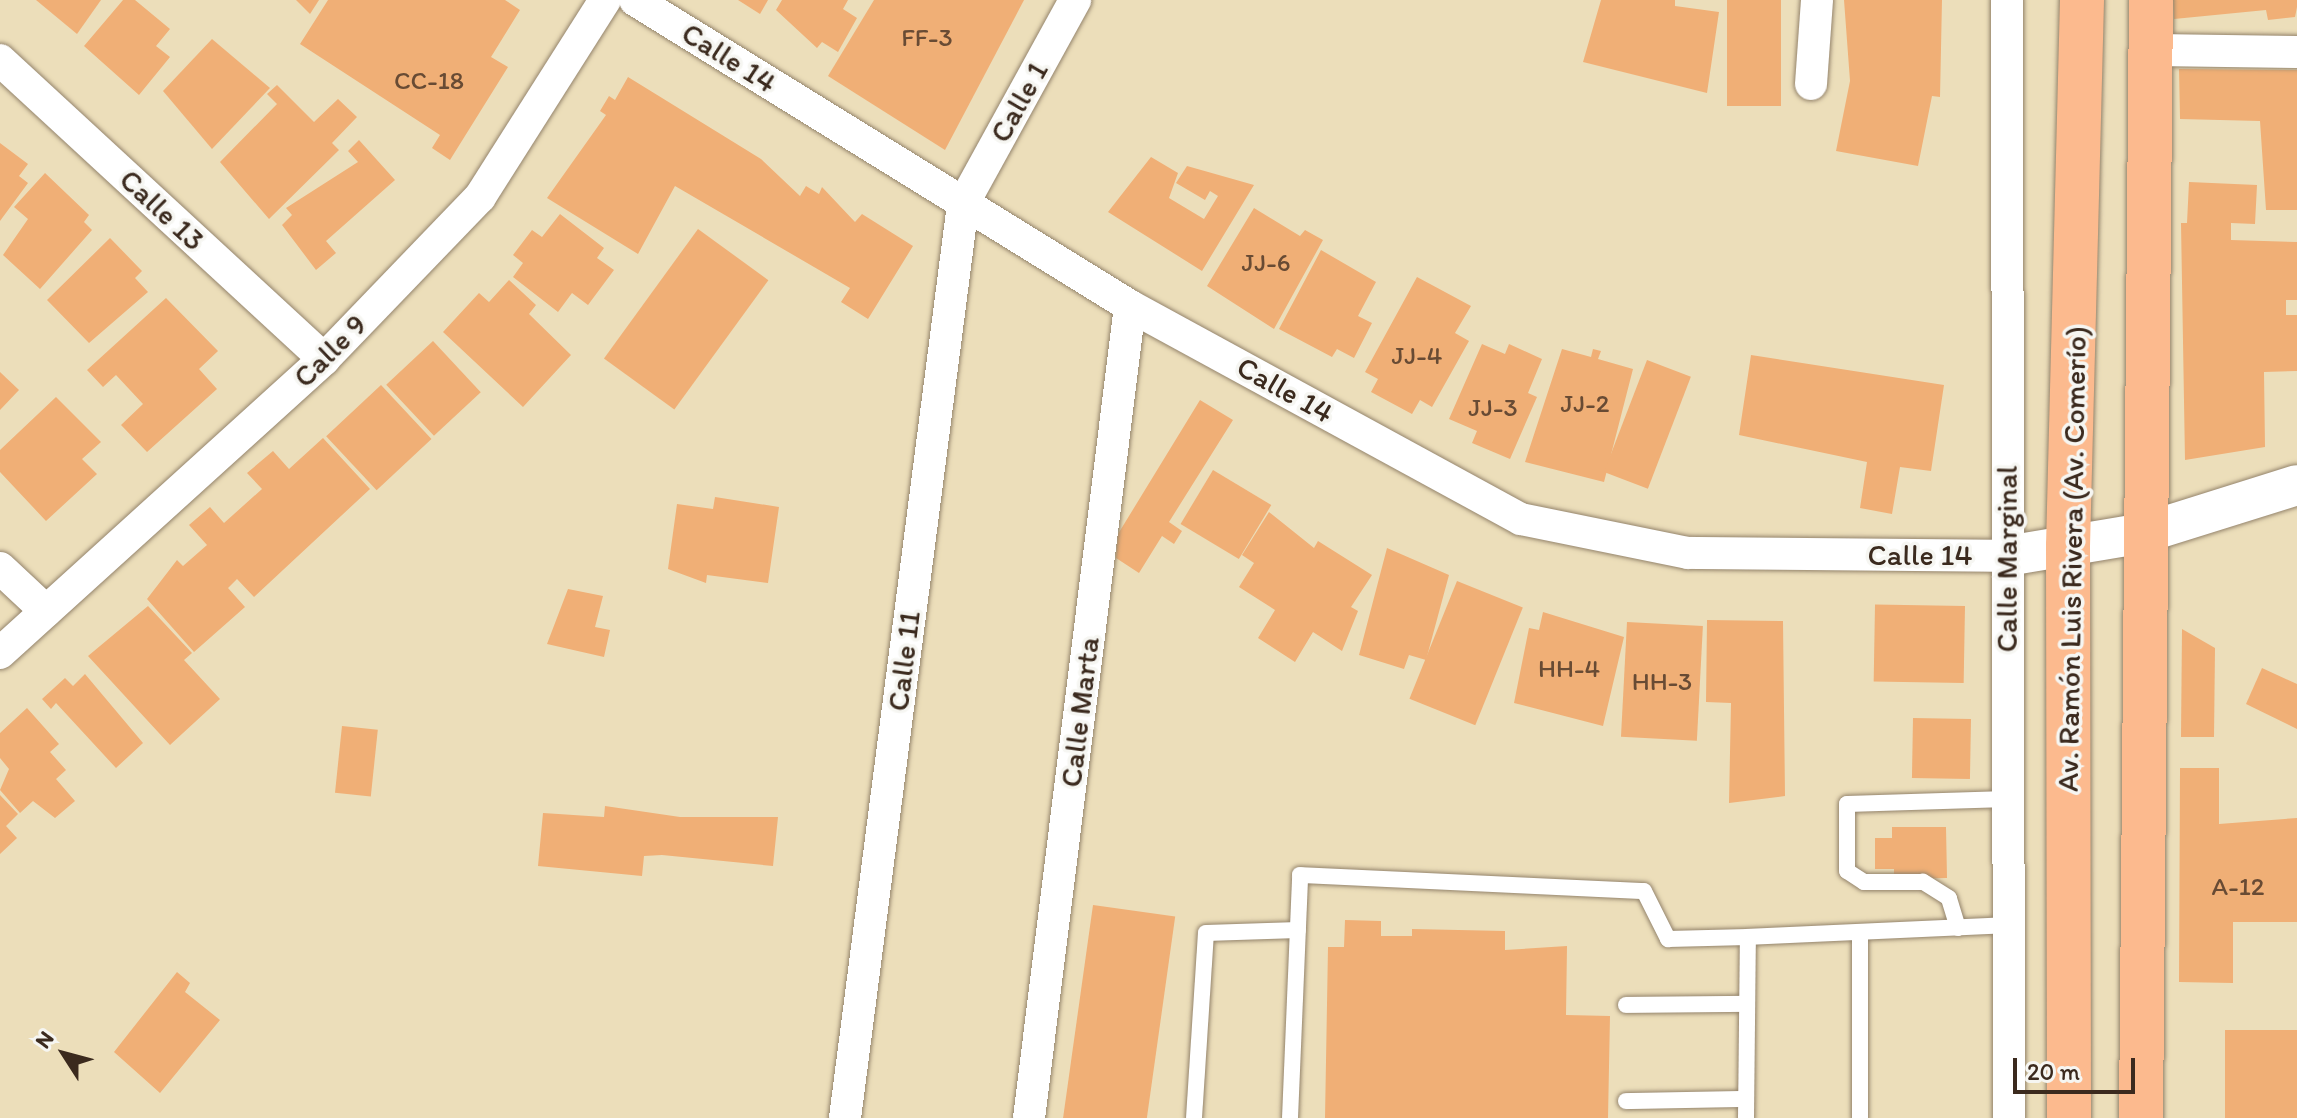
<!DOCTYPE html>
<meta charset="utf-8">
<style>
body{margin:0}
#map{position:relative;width:2297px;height:1118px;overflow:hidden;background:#ecdeba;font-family:Itim,sans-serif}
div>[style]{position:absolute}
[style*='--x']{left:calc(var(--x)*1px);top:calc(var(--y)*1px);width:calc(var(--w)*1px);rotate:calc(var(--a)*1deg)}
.building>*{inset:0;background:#f0af76;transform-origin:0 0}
.roads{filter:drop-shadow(0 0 2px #94846c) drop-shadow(0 0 2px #94846c)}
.service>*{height:16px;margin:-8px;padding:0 8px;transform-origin:8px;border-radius:8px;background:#fff}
.minor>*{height:32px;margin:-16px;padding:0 16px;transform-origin:16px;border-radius:16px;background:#fff}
.tertiary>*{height:40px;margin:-20px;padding:0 20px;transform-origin:20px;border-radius:20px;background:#fff}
.primary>*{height:44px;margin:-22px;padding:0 22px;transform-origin:22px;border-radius:22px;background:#fcba8e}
span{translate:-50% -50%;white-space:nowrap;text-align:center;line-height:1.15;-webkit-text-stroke:7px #f6f6f2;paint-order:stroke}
.number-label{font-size:26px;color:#684b34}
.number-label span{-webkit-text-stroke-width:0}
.street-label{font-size:30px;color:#3b2a1e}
.north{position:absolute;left:24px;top:1014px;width:80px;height:80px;-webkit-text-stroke:6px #f6f6f2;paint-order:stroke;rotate:306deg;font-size:22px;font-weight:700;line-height:32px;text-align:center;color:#3b2a1e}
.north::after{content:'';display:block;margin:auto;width:28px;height:36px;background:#3b2a1e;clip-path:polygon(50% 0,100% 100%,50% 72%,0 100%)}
.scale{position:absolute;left:2013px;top:1058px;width:122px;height:36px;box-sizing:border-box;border:4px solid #3b2a1e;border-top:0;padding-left:10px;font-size:24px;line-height:28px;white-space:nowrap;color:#3b2a1e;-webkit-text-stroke:6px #f6f6f2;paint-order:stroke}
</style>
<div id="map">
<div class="building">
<div style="clip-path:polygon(36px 0,101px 0,77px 34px)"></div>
<div style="clip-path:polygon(123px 0,135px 0,170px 29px,156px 46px,170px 57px,139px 95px,84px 46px)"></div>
<div style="clip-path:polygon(296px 0,319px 0,310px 14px)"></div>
<div style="clip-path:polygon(328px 0,505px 0,520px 10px,491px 57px,508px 67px,450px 160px,432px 148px,440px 135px,300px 44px)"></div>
<div style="clip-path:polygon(738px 0,768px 0,760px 14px)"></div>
<div style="clip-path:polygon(782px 0,848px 0,843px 9px,857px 18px,838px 52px,822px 42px,817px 48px,776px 10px)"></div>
<div style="clip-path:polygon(874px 0,1024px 0,945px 150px,828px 76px)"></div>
<div style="clip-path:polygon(1601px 0,1675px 0,1675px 6px,1719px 12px,1707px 93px,1583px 62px)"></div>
<div style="left:1727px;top:0;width:54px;height:106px"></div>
<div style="clip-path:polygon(1844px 0,1942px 0,1940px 97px,1932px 96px,1918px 166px,1836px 151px,1850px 81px)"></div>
<div style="clip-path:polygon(2173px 0,2297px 0,2297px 7px,2295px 17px,2268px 20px,2266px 10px,2174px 19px)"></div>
<div style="clip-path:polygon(212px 39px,270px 88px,212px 149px,163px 91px)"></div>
<div style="clip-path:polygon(2179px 69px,2297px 70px,2297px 210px,2266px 210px,2260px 121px,2180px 119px)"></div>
<div style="clip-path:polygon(628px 77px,761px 159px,800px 196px,806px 186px,819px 194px,822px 187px,855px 222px,862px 214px,913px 246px,868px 319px,841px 302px,850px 288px,675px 186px,638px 254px,547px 198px,606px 115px,600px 111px,609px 96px,615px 100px)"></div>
<div style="clip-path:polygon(277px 85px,314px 122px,338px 99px,357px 117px,332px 143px,339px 150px,269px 219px,220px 162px,277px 104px,267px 94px)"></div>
<div style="clip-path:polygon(359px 140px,395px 180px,326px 241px,336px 253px,316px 270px,282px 225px,292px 215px,286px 208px,358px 162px,348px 151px)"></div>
<div style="clip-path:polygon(0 143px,28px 164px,19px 176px,28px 183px,0 221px)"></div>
<div style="clip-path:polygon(1151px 157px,1178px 173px,1169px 198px,1204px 219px,1218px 196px,1210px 191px,1205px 200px,1176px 183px,1187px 166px,1254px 185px,1202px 271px,1108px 212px)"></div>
<div style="clip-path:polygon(45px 173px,89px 215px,84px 222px,92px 230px,40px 289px,3px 255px,28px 219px,14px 207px)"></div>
<div style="clip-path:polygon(2189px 182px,2257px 185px,2255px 224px,2231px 223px,2231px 240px,2297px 242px,2297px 300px,2286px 300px,2286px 315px,2297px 315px,2297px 371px,2264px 372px,2265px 447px,2185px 460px,2181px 223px,2187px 223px)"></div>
<div style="clip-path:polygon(1254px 208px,1300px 236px,1305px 230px,1323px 240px,1274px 329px,1207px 286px)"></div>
<div style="clip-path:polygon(560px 214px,604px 248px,597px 258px,614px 270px,588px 305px,572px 293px,558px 312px,513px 277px,523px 263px,513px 255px,532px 230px,542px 237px)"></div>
<div style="left:698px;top:229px;width:87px;height:160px;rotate:36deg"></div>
<div style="clip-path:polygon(110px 238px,142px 271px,135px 278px,148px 292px,89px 343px,47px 300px)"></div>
<div style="clip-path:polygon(1321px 250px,1376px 282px,1358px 316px,1372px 323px,1354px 358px,1337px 349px,1332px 357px,1279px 329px)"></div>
<div style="clip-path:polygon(1417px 277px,1471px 306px,1455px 333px,1469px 341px,1432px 407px,1420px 400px,1412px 414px,1371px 392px,1378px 379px,1365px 372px)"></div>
<div style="clip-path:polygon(509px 280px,536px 305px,529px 314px,571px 355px,523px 407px,443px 332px,479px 293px,489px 302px)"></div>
<div style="clip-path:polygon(166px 298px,218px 351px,199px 369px,217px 389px,147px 452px,121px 425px,143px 404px,116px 375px,103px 387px,87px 370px)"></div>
<div style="left:433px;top:341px;width:70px;height:64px;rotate:47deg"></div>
<div style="clip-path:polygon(1482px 344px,1505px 354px,1509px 344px,1542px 359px,1528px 393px,1537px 397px,1510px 459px,1472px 443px,1477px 431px,1449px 419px)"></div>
<div style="clip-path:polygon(1562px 349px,1591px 357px,1593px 349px,1601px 351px,1598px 359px,1633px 369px,1604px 482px,1525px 462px)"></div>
<div style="clip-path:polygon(1751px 355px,1944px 385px,1931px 471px,1900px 467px,1892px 514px,1860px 508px,1867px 462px,1739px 435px)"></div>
<div style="left:1647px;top:360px;width:47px;height:120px;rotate:21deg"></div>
<div style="clip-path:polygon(0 372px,19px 390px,0 410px)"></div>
<div style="left:381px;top:385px;width:74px;height:75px;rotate:47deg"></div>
<div style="clip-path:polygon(56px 397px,101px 442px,82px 459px,97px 474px,46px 521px,0 472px,0 450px)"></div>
<div style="clip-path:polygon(1200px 400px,1233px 420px,1169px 522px,1182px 531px,1174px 544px,1162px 536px,1139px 573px,1116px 558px,1118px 534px)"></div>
<div style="clip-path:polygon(323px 438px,370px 489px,254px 597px,237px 579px,228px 588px,245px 607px,194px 652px,147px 599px,177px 560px,183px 566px,207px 545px,189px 525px,210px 507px,224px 523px,262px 489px,247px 473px,273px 451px,289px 469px)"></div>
<div style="left:1213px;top:470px;width:68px;height:63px;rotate:31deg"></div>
<div style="clip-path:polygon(715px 497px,779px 507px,768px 583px,707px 575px,706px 583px,668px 569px,677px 504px,713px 509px)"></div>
<div style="clip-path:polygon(1269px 512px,1314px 548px,1318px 541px,1372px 575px,1351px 607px,1358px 611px,1342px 651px,1313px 632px,1295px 662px,1258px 638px,1275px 610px,1239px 587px,1254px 563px,1242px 555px)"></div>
<div style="clip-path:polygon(1387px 548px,1449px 575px,1426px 660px,1409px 655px,1404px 669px,1359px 655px)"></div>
<div style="left:1457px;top:581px;width:71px;height:127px;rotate:22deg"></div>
<div style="clip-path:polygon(568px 589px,603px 596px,595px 627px,610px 630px,604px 657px,547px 644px)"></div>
<div style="clip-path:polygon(148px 606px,192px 653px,184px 660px,220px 699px,170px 745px,88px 656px)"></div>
<div style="left:1965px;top:606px;width:77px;height:90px;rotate:91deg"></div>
<div style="clip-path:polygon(1543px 612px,1624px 637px,1603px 726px,1514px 703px,1529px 628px,1539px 630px)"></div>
<div style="clip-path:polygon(1707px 620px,1783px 621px,1785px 796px,1729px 803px,1731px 703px,1706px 702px)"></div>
<div style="left:1627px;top:622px;width:76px;height:115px;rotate:3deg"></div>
<div style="clip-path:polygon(2182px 629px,2215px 648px,2214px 737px,2181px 737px)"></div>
<div style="clip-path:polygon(2262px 668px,2297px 684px,2297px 729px,2246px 704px)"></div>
<div style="clip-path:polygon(85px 674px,143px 743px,116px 768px,56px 703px,51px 709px,42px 699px,65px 678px,73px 686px)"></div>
<div style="clip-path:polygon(27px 708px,59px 744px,50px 752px,66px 770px,56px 779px,75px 801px,55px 818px,33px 801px,20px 813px,0 790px,9px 769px,0 758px,0 733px)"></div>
<div style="left:1913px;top:718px;width:58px;height:60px;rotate:1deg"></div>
<div style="left:342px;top:726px;width:36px;height:67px;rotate:6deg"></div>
<div style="clip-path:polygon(2180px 768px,2219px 768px,2219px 824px,2297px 818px,2297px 922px,2233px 922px,2233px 983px,2179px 982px)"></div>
<div style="clip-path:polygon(0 795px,18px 814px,6px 826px,17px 838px,0 854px)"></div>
<div style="clip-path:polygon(605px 806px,680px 817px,778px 817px,773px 866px,662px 855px,644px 856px,642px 876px,538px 866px,543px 813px,604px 817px)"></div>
<div style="clip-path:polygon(1892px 827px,1946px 827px,1947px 878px,1894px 879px,1894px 869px,1875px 869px,1875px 838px,1892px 838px)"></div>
<div style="left:1093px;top:905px;width:83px;height:215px;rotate:8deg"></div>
<div style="clip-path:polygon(1345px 920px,1381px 921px,1381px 936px,1412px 936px,1412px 929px,1505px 931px,1505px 950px,1567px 946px,1566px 1015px,1610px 1016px,1608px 1118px,1325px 1118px,1328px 947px,1344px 947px)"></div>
<div style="clip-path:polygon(177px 972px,190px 983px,185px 992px,220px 1020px,160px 1093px,114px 1052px)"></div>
<div style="left:2297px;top:1030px;width:88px;height:72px;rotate:90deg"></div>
</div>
<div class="roads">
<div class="service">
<div style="--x:1958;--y:928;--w:31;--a:-107"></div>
<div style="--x:1949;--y:898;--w:31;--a:-148"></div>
<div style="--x:1923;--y:882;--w:59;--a:180"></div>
<div style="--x:1864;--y:882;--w:20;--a:-147"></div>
<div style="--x:1847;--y:871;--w:67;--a:-90"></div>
<div style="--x:1847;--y:804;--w:160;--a:-1.8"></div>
<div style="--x:1860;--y:932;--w:186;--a:90"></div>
<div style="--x:1626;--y:1005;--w:121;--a:-0.5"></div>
<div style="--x:1626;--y:1101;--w:120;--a:-1"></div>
<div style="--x:1194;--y:1118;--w:185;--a:-86.3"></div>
<div style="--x:1206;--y:933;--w:92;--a:-1.9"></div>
<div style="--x:1290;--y:1118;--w:243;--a:-87.6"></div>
<div style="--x:1300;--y:875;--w:344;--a:2.7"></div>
<div style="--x:1644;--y:891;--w:54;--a:63.4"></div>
<div style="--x:1668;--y:939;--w:80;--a:-1.4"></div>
<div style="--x:1746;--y:1118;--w:181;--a:-89.4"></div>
<div style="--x:1748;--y:937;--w:260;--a:-2.6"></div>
</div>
<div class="minor">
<div style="--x:635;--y:0;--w:582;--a:31.72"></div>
<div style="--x:1130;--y:306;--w:445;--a:28.6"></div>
<div style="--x:1521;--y:519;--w:170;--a:11.5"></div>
<div style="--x:1688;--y:553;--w:319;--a:0.5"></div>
<div style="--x:2007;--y:0;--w:1118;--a:89.9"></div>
<div style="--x:2154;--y:50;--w:143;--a:0.8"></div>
<div style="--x:0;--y:60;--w:441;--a:42.7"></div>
<div style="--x:1811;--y:84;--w:84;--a:-85.9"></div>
<div style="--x:0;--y:568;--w:63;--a:43.1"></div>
<div style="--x:0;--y:653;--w:438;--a:-42.2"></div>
<div style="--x:324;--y:359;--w:225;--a:-46.1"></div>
<div style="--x:480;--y:197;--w:233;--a:-57.6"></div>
<div style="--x:845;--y:1118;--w:922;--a:-82.64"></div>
<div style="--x:963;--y:204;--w:233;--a:-61.2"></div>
<div style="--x:1029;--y:1118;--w:818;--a:-82.91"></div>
</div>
<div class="tertiary">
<div style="--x:2007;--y:556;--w:139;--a:-9.5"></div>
<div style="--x:2144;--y:533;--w:160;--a:-17.4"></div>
</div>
<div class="primary">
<div style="--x:2069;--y:1118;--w:572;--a:-90.1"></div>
<div style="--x:2068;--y:546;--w:546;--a:-88.53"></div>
<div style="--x:2141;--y:1118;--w:1118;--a:-89.49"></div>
</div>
</div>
<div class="number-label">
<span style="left:927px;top:38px">FF-3</span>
<span style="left:429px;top:81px">CC-18</span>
<span style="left:1266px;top:263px">JJ-6</span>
<span style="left:1417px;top:356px">JJ-4</span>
<span style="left:1585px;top:404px">JJ-2</span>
<span style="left:1493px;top:408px">JJ-3</span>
<span style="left:1569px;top:669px">HH-4</span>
<span style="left:1662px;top:682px">HH-3</span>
<span style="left:2238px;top:887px">A-12</span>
</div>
<div class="street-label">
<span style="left:729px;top:58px;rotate:32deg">Calle 14</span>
<span style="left:1019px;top:102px;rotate:-61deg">Calle 1</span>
<span style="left:162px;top:210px;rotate:43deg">Calle 13</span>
<span style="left:330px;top:351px;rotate:-45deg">Calle 9</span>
<span style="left:1285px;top:390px;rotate:29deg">Calle 14</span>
<span style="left:1920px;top:555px">Calle 14</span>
<span style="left:2007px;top:559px;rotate:-90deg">Calle Marginal</span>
<span style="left:2072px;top:559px;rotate:-89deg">Av. Ramón Luis Rivera (Av. Comerío)</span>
<span style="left:904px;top:661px;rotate:-83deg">Calle 11</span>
<span style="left:1080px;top:712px;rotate:-83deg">Calle Marta</span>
</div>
<div class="north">N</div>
<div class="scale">20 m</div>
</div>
